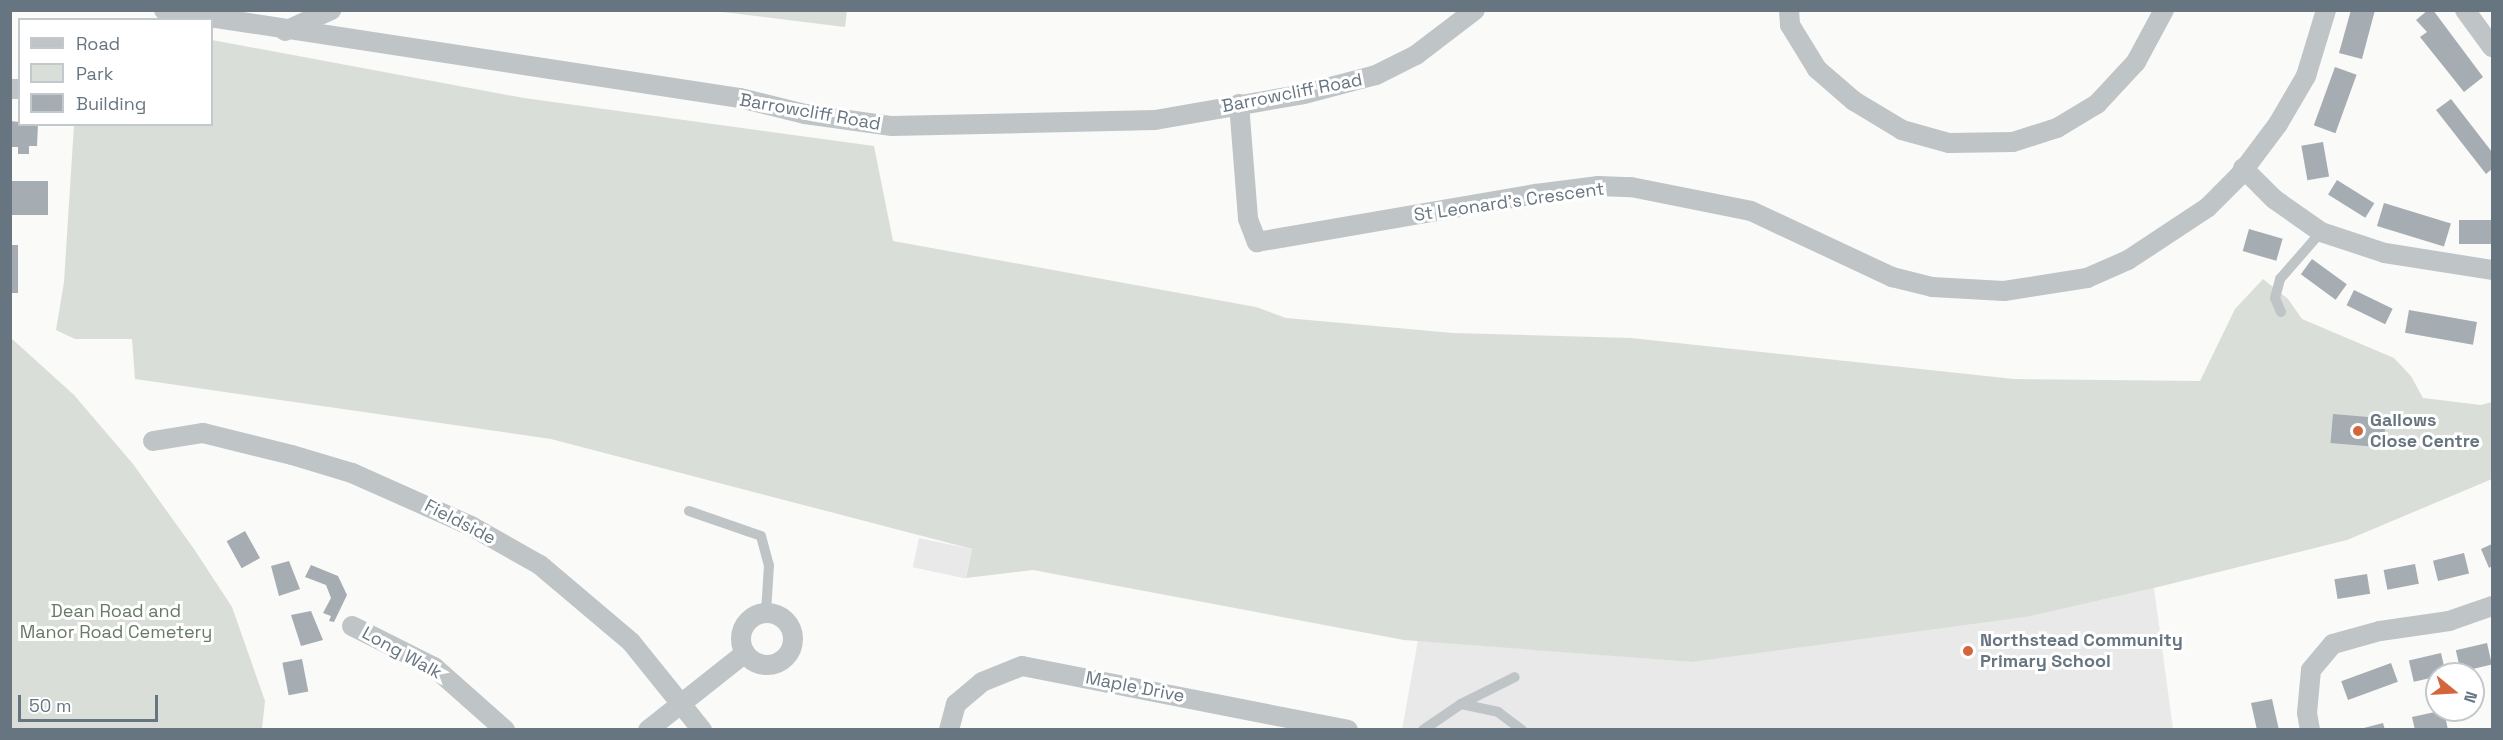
<!DOCTYPE html>
<style>
body{margin:0}
#map{position:relative;width:2503px;height:740px;overflow:hidden;background:#fafaf8;font-family:"Space Grotesk",sans-serif}
div>[style]{position:absolute}
[style*='--x']{left:calc(var(--x)*1px);top:calc(var(--y)*1px);width:calc(var(--w)*1px);rotate:calc(var(--a)*1deg)}
.built>*{inset:0;background:#e8e9e8;transform-origin:0 0}
.green>*{inset:0;background:#daded8}
.building>*{inset:0;background:#a5acb2;transform-origin:0 0}
.service>*{height:10px;margin:-5px;padding:0 5px;transform-origin:5px;border-radius:5px;background:#bfc4c7}
.minor>*{height:20px;margin:-10px;padding:0 10px;transform-origin:10px;border-radius:10px;background:#bfc4c7}
.minor>.ring{margin:-10px;padding:0;box-sizing:content-box;background:none;border:20px solid #bfc4c7;border-radius:50%}
.dots>*{width:16px;height:16px;translate:-50% -50%;box-sizing:border-box;border:3px solid #fff;border-radius:50%}
span{translate:-50% -50%;white-space:nowrap;text-align:center;line-height:1.15;-webkit-text-stroke:6px #fff;paint-order:stroke}
.street-label{font-size:18px;color:#677580}
.poi-label{font-size:18px;color:#677580;font-weight:700}
.left{translate:0 -50%;text-align:left}
.park-label{font-size:18px;color:#687966}
.frame{position:absolute;inset:0;border:12px solid #677580;pointer-events:none}
.legend{position:absolute;left:18px;top:18px;width:195px;height:108px;box-sizing:border-box;background:#fff;border:2px solid #c2c8cc;margin:0;padding:8px 10px;list-style:none;font-size:18px;color:#677580}
.legend li{display:flex;align-items:center;gap:12px;height:30px}
.legend b{width:30px;border:2px solid #c2c8cc}
.north{position:absolute;left:2425px;top:662px;width:60px;height:60px;box-sizing:border-box;background:#fff;border:2px solid #c2c8cc;border-radius:50%;rotate:108deg;font-size:16px;font-weight:700;line-height:24px;text-align:center;color:#677580}
.north::after{content:'';display:block;margin:auto;width:21px;height:27px;background:#d4663e;clip-path:polygon(50% 0,100% 100%,50% 72%,0 100%)}
.scale{position:absolute;left:18px;top:695px;width:140px;height:27px;box-sizing:border-box;border:3px solid #677580;border-top:0;padding-left:8px;font-size:18px;line-height:21px;white-space:nowrap;color:#677580;-webkit-text-stroke:4px #fff;paint-order:stroke}
</style>
<div id="map">
<div class="built">
<div style="left:919px;top:538px;width:54px;height:30px;rotate:12deg"></div>
<div style="clip-path:polygon(2154px 588px,2173px 729px,1402px 730px,1418px 640px,1692px 662px,2026px 617px)"></div>
</div>
<div class="green">
<div style="clip-path:polygon(847px 10px,845px 27px,714px 11px,714px 10px)"></div>
<div style="clip-path:polygon(212px 40px,524px 98px,874px 146px,893px 241px,1256px 307px,1286px 318px,1453px 333px,1631px 338px,2014px 379px,2200px 381px,2235px 309px,2263px 279px,2288px 299px,2302px 319px,2394px 358px,2411px 376px,2423px 398px,2481px 405px,2492px 402px,2492px 479px,2347px 540px,2154px 588px,2026px 617px,1692px 662px,1404px 640px,1033px 570px,966px 578px,972px 549px,551px 439px,135px 379px,132px 339px,75px 339px,56px 330px,64px 282px,74px 125px,212px 124px)"></div>
<div style="clip-path:polygon(11px 338px,74px 395px,133px 464px,194px 549px,232px 607px,265px 701px,262px 729px,11px 729px)"></div>
</div>
<div class="building">
<div style="clip-path:polygon(2351px 10px,2375px 10px,2362px 59px,2339px 53px)"></div>
<div style="clip-path:polygon(2428px 10px,2433px 10px,2483px 77px,2464px 92px,2420px 37px,2427px 32px,2416px 20px)"></div>
<div style="left:2335px;top:67px;width:23px;height:62px;rotate:20deg"></div>
<div style="clip-path:polygon(2451px 99px,2492px 152px,2492px 169px,2486px 174px,2436px 110px)"></div>
<div style="clip-path:polygon(10px 121px,38px 124px,37px 146px,29px 146px,29px 154px,18px 154px,18px 147px,10px 147px)"></div>
<div style="left:2323px;top:142px;width:35px;height:22px;rotate:80deg"></div>
<div style="left:2337px;top:180px;width:44px;height:17px;rotate:32deg"></div>
<div style="left:10px;top:181px;width:38px;height:34px"></div>
<div style="left:2384px;top:203px;width:70px;height:24px;rotate:17deg"></div>
<div style="left:2492px;top:220px;width:24px;height:33px;rotate:90deg"></div>
<div style="left:2249px;top:229px;width:35px;height:23px;rotate:16deg"></div>
<div style="left:10px;top:245px;width:8px;height:48px"></div>
<div style="left:2312px;top:259px;width:43px;height:19px;rotate:36deg"></div>
<div style="left:2354px;top:290px;width:43px;height:17px;rotate:26deg"></div>
<div style="left:2409px;top:310px;width:69px;height:23px;rotate:10deg"></div>
<div style="left:2333px;top:414px;width:53px;height:29px;rotate:5deg"></div>
<div style="left:245px;top:531px;width:31px;height:21px;rotate:61deg"></div>
<div style="clip-path:polygon(2492px 544px,2492px 566px,2489px 568px,2481px 549px)"></div>
<div style="left:2464px;top:553px;width:21px;height:32px;rotate:76deg"></div>
<div style="clip-path:polygon(289px 561px,300px 589px,279px 596px,271px 566px)"></div>
<div style="left:2415px;top:564px;width:20px;height:32px;rotate:79deg"></div>
<div style="clip-path:polygon(311px 565px,338px 576px,347px 595px,334px 622px,329px 621px,331px 616px,323px 613px,331px 598px,326px 585px,305px 577px)"></div>
<div style="left:2367px;top:574px;width:20px;height:33px;rotate:81deg"></div>
<div style="clip-path:polygon(311px 611px,323px 640px,301px 646px,291px 615px)"></div>
<div style="left:2487px;top:643px;width:22px;height:32px;rotate:77deg"></div>
<div style="left:2441px;top:653px;width:22px;height:33px;rotate:77deg"></div>
<div style="left:302px;top:659px;width:33px;height:20px;rotate:79deg"></div>
<div style="left:2391px;top:663px;width:20px;height:53px;rotate:70deg"></div>
<div style="clip-path:polygon(2272px 699px,2279px 730px,2257px 730px,2251px 703px)"></div>
<div style="clip-path:polygon(2444px 710px,2448px 730px,2415px 730px,2412px 717px)"></div>
<div style="clip-path:polygon(2383px 723px,2385px 730px,2361px 730px,2360px 729px)"></div>
</div>
<div class="service">
<div style="--x:2281;--y:312;--w:15;--a:-113"></div>
<div style="--x:2275;--y:298;--w:20;--a:-75"></div>
<div style="--x:2280;--y:279;--w:62;--a:-48.9"></div>
<div style="--x:689;--y:511;--w:76;--a:19.1"></div>
<div style="--x:761;--y:536;--w:30;--a:75"></div>
<div style="--x:769;--y:565;--w:48;--a:93.6"></div>
<div style="--x:1461;--y:704;--w:38;--a:12"></div>
<div style="--x:1498;--y:712;--w:30;--a:37"></div>
<div style="--x:1423;--y:730;--w:46;--a:-34.4"></div>
<div style="--x:1461;--y:704;--w:60;--a:-26.6"></div>
</div>
<div class="minor">
<div style="--x:164;--y:10;--w:583;--a:8.69"></div>
<div style="--x:740;--y:98;--w:67;--a:13.8"></div>
<div style="--x:805;--y:114;--w:88;--a:7.9"></div>
<div style="--x:892;--y:126;--w:263;--a:-1.3"></div>
<div style="--x:1155;--y:120;--w:151;--a:-9.9"></div>
<div style="--x:1304;--y:94;--w:74;--a:-14.8"></div>
<div style="--x:1376;--y:75;--w:45;--a:-26.6"></div>
<div style="--x:1416;--y:55;--w:74;--a:-37.3"></div>
<div style="--x:1789;--y:10;--w:15;--a:86"></div>
<div style="--x:1790;--y:25;--w:52;--a:58.5"></div>
<div style="--x:1817;--y:69;--w:49;--a:40.9"></div>
<div style="--x:1854;--y:101;--w:56;--a:31.1"></div>
<div style="--x:1902;--y:130;--w:49;--a:15.5"></div>
<div style="--x:1949;--y:143;--w:64;--a:-0.9"></div>
<div style="--x:2013;--y:142;--w:46;--a:-17.7"></div>
<div style="--x:2057;--y:128;--w:47;--a:-31"></div>
<div style="--x:2097;--y:104;--w:57;--a:-47.1"></div>
<div style="--x:2136;--y:62;--w:59;--a:-61.7"></div>
<div style="--x:2465;--y:10;--w:46;--a:53.9"></div>
<div style="--x:285;--y:31;--w:51;--a:-24.5"></div>
<div style="--x:10;--y:89;--w:10;--a:0"></div>
<div style="--x:1239;--y:104;--w:115;--a:85.5"></div>
<div style="--x:1248;--y:219;--w:25;--a:69"></div>
<div style="--x:1257;--y:242;--w:283;--a:-9.8"></div>
<div style="--x:1536;--y:194;--w:63;--a:-7.4"></div>
<div style="--x:1598;--y:186;--w:33;--a:2"></div>
<div style="--x:1631;--y:187;--w:122;--a:11.3"></div>
<div style="--x:1751;--y:211;--w:156;--a:25.1"></div>
<div style="--x:1892;--y:277;--w:41;--a:14"></div>
<div style="--x:1932;--y:287;--w:72;--a:3.2"></div>
<div style="--x:2004;--y:291;--w:84;--a:-8.9"></div>
<div style="--x:2087;--y:278;--w:45;--a:-23.7"></div>
<div style="--x:2128;--y:260;--w:95;--a:-33.4"></div>
<div style="--x:2207;--y:208;--w:45;--a:-45"></div>
<div style="--x:2239;--y:176;--w:65;--a:-53.1"></div>
<div style="--x:2278;--y:124;--w:56;--a:-59.7"></div>
<div style="--x:2306;--y:76;--w:69;--a:-73.1"></div>
<div style="--x:2243;--y:168;--w:44;--a:45"></div>
<div style="--x:2274;--y:199;--w:57;--a:35.1"></div>
<div style="--x:2321;--y:232;--w:67;--a:18.2"></div>
<div style="--x:2385;--y:253;--w:108;--a:9"></div>
<div style="--x:153;--y:441;--w:51;--a:-9.1"></div>
<div style="--x:203;--y:433;--w:92;--a:13.9"></div>
<div style="--x:292;--y:455;--w:63;--a:16.7"></div>
<div style="--x:352;--y:473;--w:130;--a:24"></div>
<div style="--x:471;--y:526;--w:79;--a:29.5"></div>
<div style="--x:540;--y:565;--w:119;--a:40.2"></div>
<div style="--x:631;--y:642;--w:113;--a:51.1"></div>
<div class="ring" style="left:741px;top:613px;width:32px;height:32px"></div>
<div style="--x:352;--y:626;--w:92;--a:26.6"></div>
<div style="--x:434;--y:667;--w:95;--a:41.6"></div>
<div style="--x:648;--y:730;--w:124;--a:-38.4"></div>
<div style="--x:949;--y:730;--w:27;--a:-75"></div>
<div style="--x:956;--y:704;--w:34;--a:-40"></div>
<div style="--x:982;--y:682;--w:43;--a:-21.8"></div>
<div style="--x:1022;--y:666;--w:332;--a:11.1"></div>
<div style="--x:2310;--y:730;--w:17;--a:-100"></div>
<div style="--x:2307;--y:713;--w:43;--a:-84.7"></div>
<div style="--x:2311;--y:670;--w:34;--a:-50"></div>
<div style="--x:2333;--y:644;--w:49;--a:-15.5"></div>
<div style="--x:2380;--y:631;--w:70;--a:-8.2"></div>
<div style="--x:2449;--y:621;--w:46;--a:-19.2"></div>
</div>
<div class="dots">
<div style="left:2358px;top:431px;background:#d4663e"></div>
<div style="left:1968px;top:651px;background:#d4663e"></div>
</div>
<div class="street-label">
<span style="left:1292px;top:93px;rotate:-11deg">Barrowcliff Road</span>
<span style="left:810px;top:112px;rotate:10deg">Barrowcliff Road</span>
<span style="left:1509px;top:202px;rotate:-8deg">St Leonard's Crescent</span>
<span style="left:460px;top:522px;rotate:27deg">Fieldside</span>
<span style="left:402px;top:653px;rotate:29deg">Long Walk</span>
<span style="left:1135px;top:687px;rotate:11deg">Maple Drive</span>
</div>
<div class="poi-label">
<span class="left" style="left:2370px;top:431px">Gallows<br>Close Centre</span>
<span class="left" style="left:1980px;top:651px">Northstead Community<br>Primary School</span>
</div>
<div class="park-label">
<span style="left:116px;top:622px">Dean Road and<br>Manor Road Cemetery</span>
</div>
<div class="frame"></div>
<ul class="legend">
<li><b style="height:8px;background:#bfc4c7"></b>Road</li>
<li><b style="height:16px;background:#daded8"></b>Park</li>
<li><b style="height:16px;background:#a5acb2"></b>Building</li>
</ul>
<div class="north">N</div>
<div class="scale">50 m</div>
</div>
